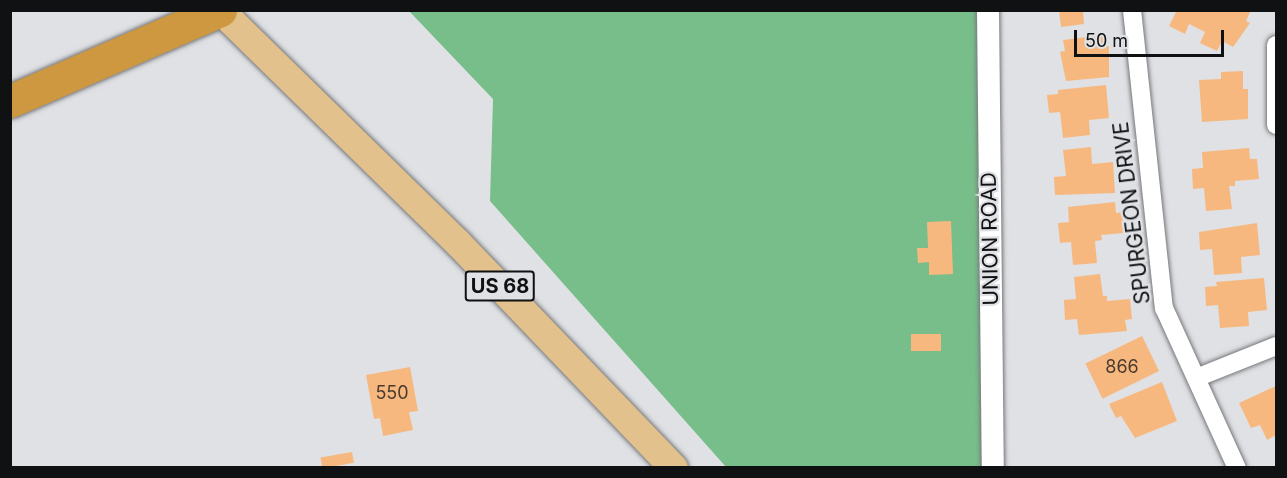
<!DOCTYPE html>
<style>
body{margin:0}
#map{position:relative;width:1287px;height:478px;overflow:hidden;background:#dfe1e4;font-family:Inter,sans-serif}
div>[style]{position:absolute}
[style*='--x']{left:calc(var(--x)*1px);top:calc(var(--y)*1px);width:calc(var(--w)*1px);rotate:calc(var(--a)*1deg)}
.forest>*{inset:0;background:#78be8b}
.building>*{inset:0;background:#f7b880;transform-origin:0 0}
.roads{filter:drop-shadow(0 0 2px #77787c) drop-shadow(0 0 2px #77787c)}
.minor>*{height:18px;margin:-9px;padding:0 9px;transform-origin:9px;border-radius:9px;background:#fff}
.tertiary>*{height:22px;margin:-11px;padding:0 11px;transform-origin:11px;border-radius:11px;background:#fff}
.primary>*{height:28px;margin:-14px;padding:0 14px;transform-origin:14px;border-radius:14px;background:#e2c18d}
.motorway>*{height:33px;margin:-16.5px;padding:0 16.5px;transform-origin:16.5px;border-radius:16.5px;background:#ce9841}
span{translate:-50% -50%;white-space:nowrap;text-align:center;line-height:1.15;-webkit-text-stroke:4.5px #dfe1e4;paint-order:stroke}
.number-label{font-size:18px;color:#4a3b2e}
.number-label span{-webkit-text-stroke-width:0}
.shield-label span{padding:2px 4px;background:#dfe1e4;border:2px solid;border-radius:4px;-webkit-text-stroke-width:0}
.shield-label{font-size:20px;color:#101112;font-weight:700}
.street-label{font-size:21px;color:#101112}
.frame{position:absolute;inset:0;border:12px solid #101112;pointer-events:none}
.scale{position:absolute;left:1074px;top:30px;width:150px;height:27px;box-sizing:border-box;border:3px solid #101112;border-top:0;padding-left:8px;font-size:18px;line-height:21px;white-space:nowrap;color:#101112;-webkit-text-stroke:4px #dfe1e4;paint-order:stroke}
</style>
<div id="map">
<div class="forest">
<div style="clip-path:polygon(409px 11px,989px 11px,993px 467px,726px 467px,490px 201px,493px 99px)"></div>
</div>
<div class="building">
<div style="clip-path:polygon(1059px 10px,1083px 10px,1084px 24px,1061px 27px)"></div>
<div style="clip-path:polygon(1177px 10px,1251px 10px,1246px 21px,1250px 23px,1233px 47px,1222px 41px,1217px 51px,1200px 43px,1205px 32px,1189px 24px,1185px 34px,1169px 26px)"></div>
<div style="clip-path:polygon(1103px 35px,1104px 47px,1109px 46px,1109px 77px,1066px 81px,1060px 52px,1065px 51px,1063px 40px)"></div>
<div style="clip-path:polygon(1243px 71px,1243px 89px,1248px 89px,1248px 119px,1202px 122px,1199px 80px,1221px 79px,1221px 72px)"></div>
<div style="clip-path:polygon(1106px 85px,1109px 118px,1089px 120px,1090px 135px,1063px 138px,1060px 112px,1049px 113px,1047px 95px,1058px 94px,1058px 90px)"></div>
<div style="clip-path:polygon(1091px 147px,1092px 164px,1113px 162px,1115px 193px,1055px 195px,1054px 177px,1066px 176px,1063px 150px)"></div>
<div style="clip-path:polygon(1249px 148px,1250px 159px,1257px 159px,1259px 179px,1235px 181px,1235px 186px,1229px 186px,1232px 209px,1206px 211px,1204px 188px,1193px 189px,1192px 169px,1203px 168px,1202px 152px)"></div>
<div style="clip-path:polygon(1115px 202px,1116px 213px,1122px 212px,1124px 233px,1101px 235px,1102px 240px,1095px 241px,1097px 263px,1073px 265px,1071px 242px,1060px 243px,1058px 223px,1069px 222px,1068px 207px)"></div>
<div style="clip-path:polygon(951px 221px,953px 274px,929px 275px,929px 262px,918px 263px,917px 248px,928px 248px,927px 222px)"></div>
<div style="clip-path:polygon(1257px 223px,1260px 255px,1241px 257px,1242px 273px,1214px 275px,1212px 249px,1200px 250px,1199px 232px)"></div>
<div style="clip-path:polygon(1100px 274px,1103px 296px,1107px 296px,1107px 301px,1130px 299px,1132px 319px,1125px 320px,1127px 331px,1079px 335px,1077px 319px,1065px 320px,1064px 300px,1076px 299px,1074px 277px)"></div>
<div style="clip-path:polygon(1264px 278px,1267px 310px,1248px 312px,1249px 326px,1220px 328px,1218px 305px,1206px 306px,1205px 287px,1217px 286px,1216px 282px)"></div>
<div style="left:941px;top:334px;width:17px;height:30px;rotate:90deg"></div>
<div style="left:1142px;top:336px;width:39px;height:63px;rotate:64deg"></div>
<div style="clip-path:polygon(410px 367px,418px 411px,409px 412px,413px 430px,383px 436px,380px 418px,374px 419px,366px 375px)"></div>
<div style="clip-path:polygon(1162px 382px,1177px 421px,1135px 438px,1121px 416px,1116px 418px,1109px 404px)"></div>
<div style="clip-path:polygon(1276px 386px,1276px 435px,1267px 440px,1260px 425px,1251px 428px,1239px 403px)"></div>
<div style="left:352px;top:452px;width:11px;height:32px;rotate:80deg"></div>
</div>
<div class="roads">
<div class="minor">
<div style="--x:1132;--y:10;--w:300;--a:83.9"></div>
<div style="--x:1164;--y:308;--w:176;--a:65.5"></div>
<div style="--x:1276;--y:45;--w:80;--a:90"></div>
<div style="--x:1196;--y:378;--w:86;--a:-21.8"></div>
</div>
<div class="tertiary">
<div style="--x:988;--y:10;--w:458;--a:89.4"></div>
</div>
<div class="primary">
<div style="--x:220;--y:10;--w:333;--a:44.4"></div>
<div style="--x:458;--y:243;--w:312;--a:46.2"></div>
</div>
<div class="motorway">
<div style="--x:10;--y:101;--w:229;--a:-23.4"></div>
</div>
</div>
<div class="number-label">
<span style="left:1122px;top:367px">866</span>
<span style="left:392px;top:393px">550</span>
</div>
<div class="shield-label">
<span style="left:500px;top:286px">US 68</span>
</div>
<div class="street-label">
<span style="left:1132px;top:213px;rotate:-97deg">SPURGEON DRIVE</span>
<span style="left:990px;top:239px;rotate:-91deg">UNION ROAD</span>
</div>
<div class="frame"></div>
<div class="scale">50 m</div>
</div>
